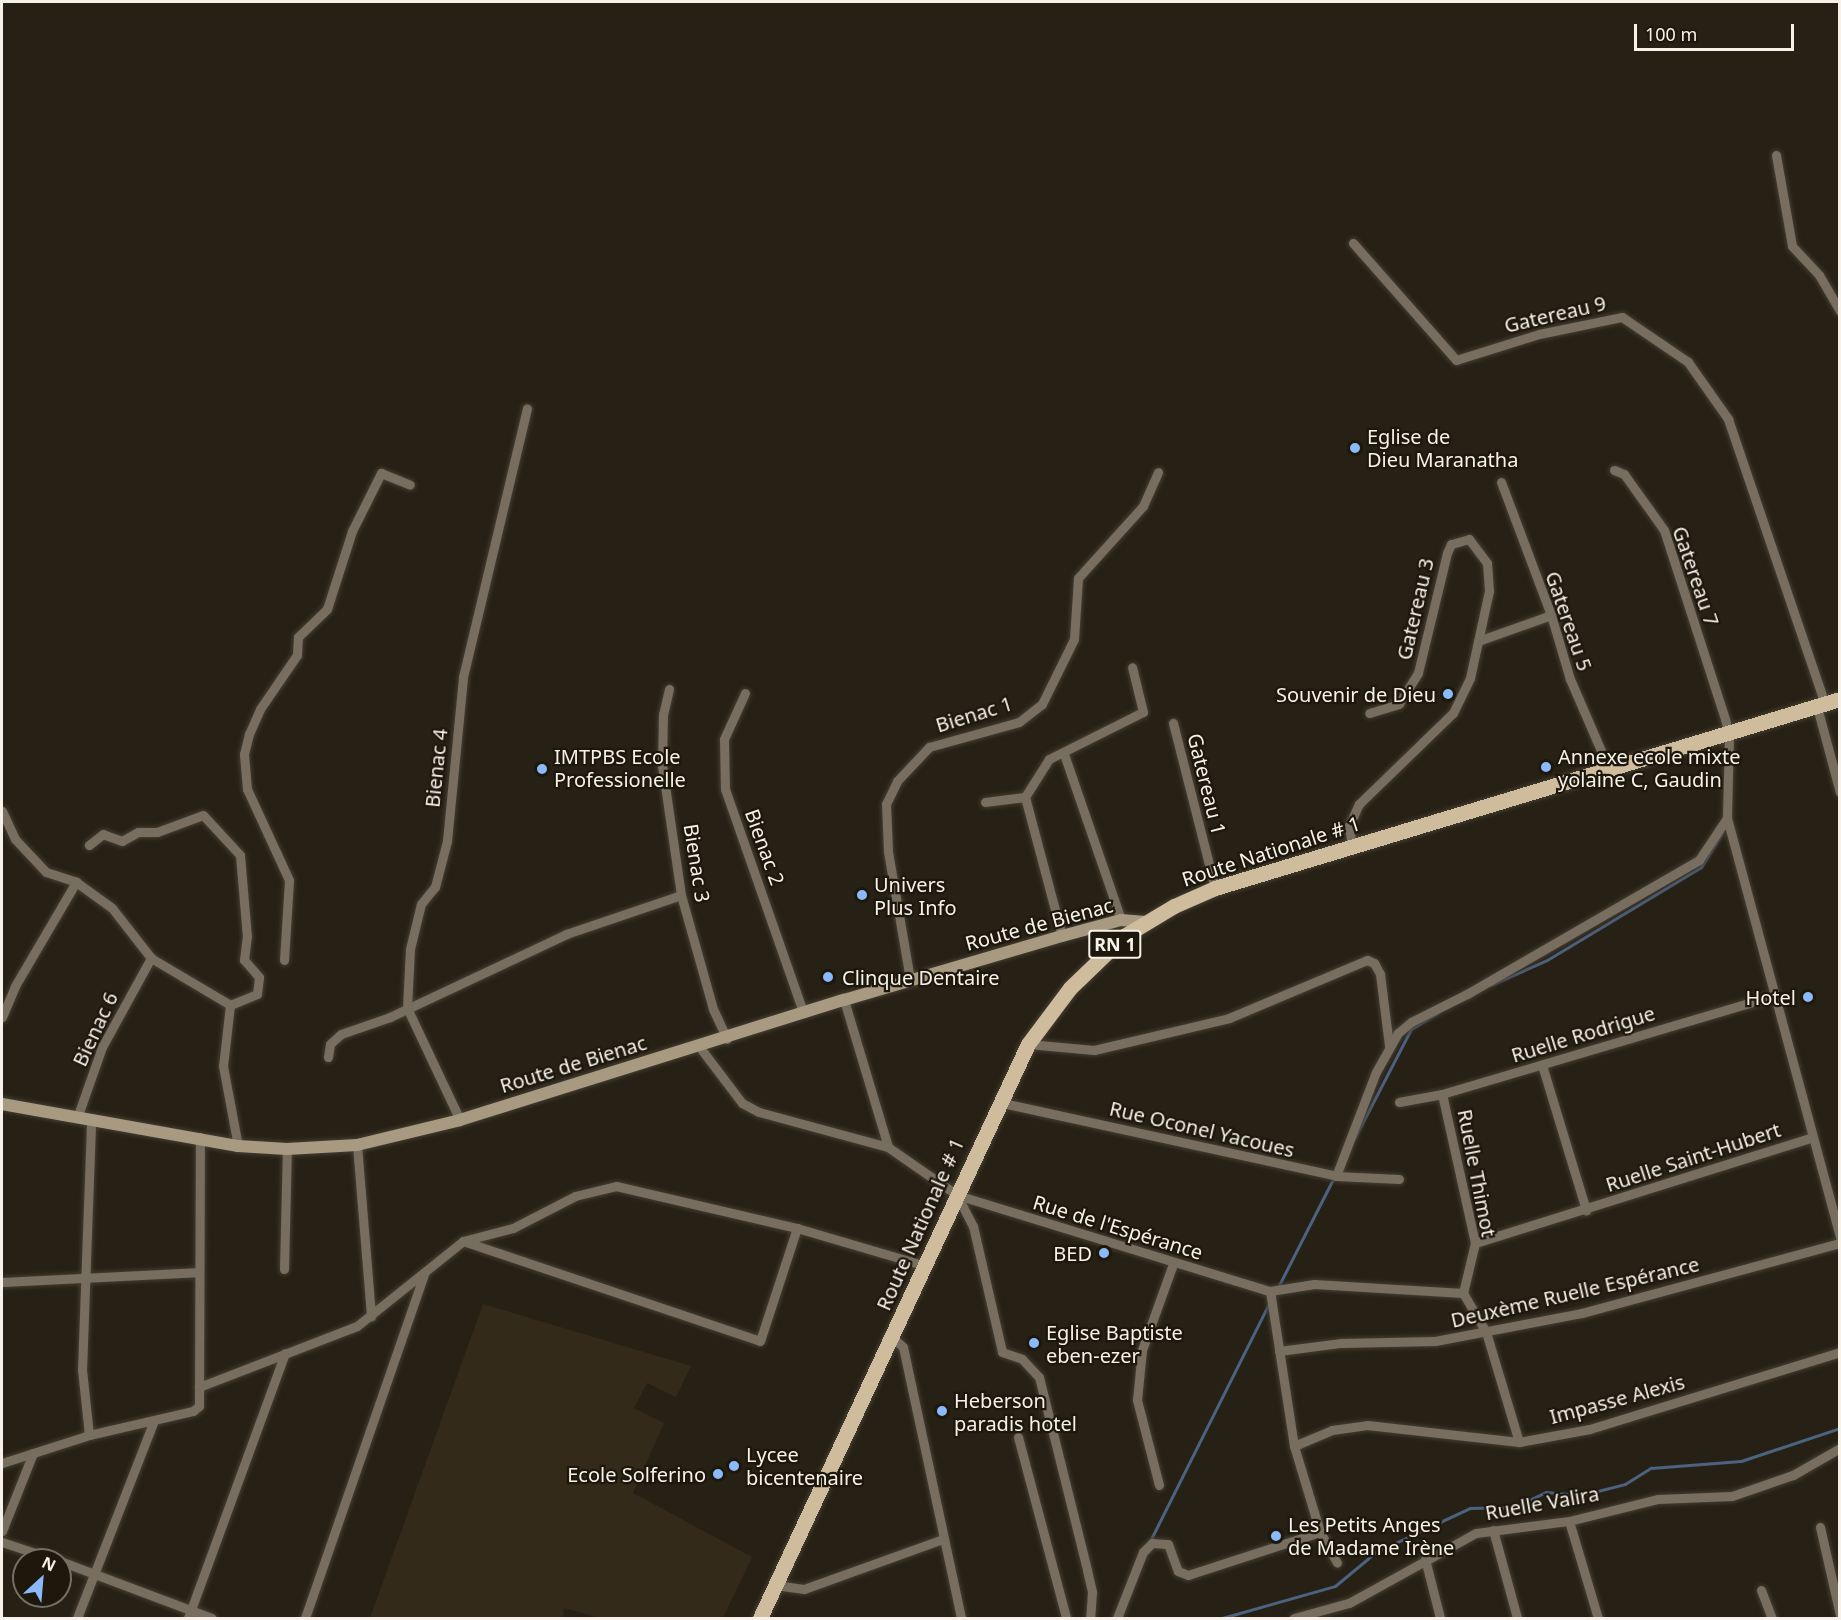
<!DOCTYPE html>
<meta charset="utf-8">
<style>
body{margin:0}
#map{position:relative;width:1841px;height:1620px;overflow:hidden;background:#272115;font-family:"Noto Sans",sans-serif}
div>[style]{position:absolute}
[style*='--x']{left:calc(var(--x)*1px);top:calc(var(--y)*1px);width:calc(var(--w)*1px);rotate:calc(var(--a)*1deg)}
.built>*{inset:0;background:#342a19}
.stream>*{height:3px;margin:-1.5px;padding:0 1.5px;transform-origin:1.5px;border-radius:1.5px;background:#4c6281}
.roads{filter:drop-shadow(0 0 2px #443e33) drop-shadow(0 0 2px #443e33)}
.street>*{height:9px;margin:-4.5px;padding:0 4.5px;transform-origin:4.5px;border-radius:4.5px;background:#776e5f}
.secondary>*{height:12px;margin:-6px;padding:0 6px;transform-origin:6px;border-radius:6px;background:#a89a81}
.primary>*{height:15px;margin:-7.5px;padding:0 7.5px;transform-origin:7.5px;border-radius:7.5px;background:#cebc9c}
.dots>*{width:16px;height:16px;translate:-50% -50%;box-sizing:border-box;border:3px solid #1d170c;border-radius:50%}
span{translate:-50% -50%;white-space:nowrap;text-align:center;line-height:1.15;-webkit-text-stroke:4.5px #1d170c;paint-order:stroke}
.shield-label span{padding:2px 4px;background:#1d170c;border:2px solid;border-radius:4px;-webkit-text-stroke-width:0}
.shield-label{font-size:18px;color:#f6f2ea;font-weight:700}
.street-label{font-size:20px;color:#f6f2ea}
.poi-label{font-size:20px;color:#f6f2ea}
.left{translate:0 -50%;text-align:left}
.right{translate:-100% -50%;text-align:right}
.frame{position:absolute;inset:0;border:3px solid #f6f2ea;pointer-events:none}
.north{position:absolute;left:12px;top:1548px;width:60px;height:60px;box-sizing:border-box;background:#1d170c;border:2px solid #746f65;border-radius:50%;rotate:26deg;font-size:16px;font-weight:700;line-height:24px;text-align:center;color:#f6f2ea}
.north::after{content:'';display:block;margin:auto;width:21px;height:27px;background:#8abafc;clip-path:polygon(50% 0,100% 100%,50% 72%,0 100%)}
.scale{position:absolute;left:1634px;top:24px;width:160px;height:27px;box-sizing:border-box;border:3px solid #f6f2ea;border-top:0;padding-left:8px;font-size:18px;line-height:21px;white-space:nowrap;color:#f6f2ea;-webkit-text-stroke:4px #1d170c;paint-order:stroke}
</style>
<div id="map">
<div class="built">
<div style="clip-path:polygon(483px 1304px,691px 1366px,676px 1397px,647px 1383px,634px 1408px,664px 1423px,633px 1493px,752px 1557px,723px 1618px,601px 1618px,564px 1608px,563px 1618px,370px 1618px)"></div>
</div>
<div class="stream">
<div style="--x:1491;--y:985;--w:61;--a:-24.1"></div>
<div style="--x:1547;--y:960;--w:180;--a:-31.1"></div>
<div style="--x:1701;--y:867;--w:39;--a:-58"></div>
<div style="--x:1355;--y:1137;--w:122;--a:-62.6"></div>
<div style="--x:1411;--y:1029;--w:31;--a:-31"></div>
<div style="--x:1277;--y:1289;--w:126;--a:-63"></div>
<div style="--x:1150;--y:1541;--w:266;--a:-63.4"></div>
<div style="--x:1222;--y:1618;--w:117;--a:-15.8"></div>
<div style="--x:1335;--y:1586;--w:53;--a:-39.7"></div>
<div style="--x:1376;--y:1552;--w:104;--a:-25.1"></div>
<div style="--x:1470;--y:1508;--w:44;--a:-1.3"></div>
<div style="--x:1514;--y:1507;--w:35;--a:-25"></div>
<div style="--x:1546;--y:1492;--w:36;--a:5"></div>
<div style="--x:1582;--y:1495;--w:44;--a:-14.3"></div>
<div style="--x:1625;--y:1484;--w:31;--a:-32"></div>
<div style="--x:1651;--y:1468;--w:90;--a:-4.4"></div>
<div style="--x:1741;--y:1461;--w:104;--a:-18.4"></div>
</div>
<div class="roads">
<div class="street">
<div style="--x:1776;--y:155;--w:92;--a:80"></div>
<div style="--x:1792;--y:246;--w:40;--a:47"></div>
<div style="--x:1819;--y:275;--w:42;--a:59.7"></div>
<div style="--x:1353;--y:243;--w:156;--a:48.6"></div>
<div style="--x:1456;--y:360;--w:87;--a:-17.4"></div>
<div style="--x:1539;--y:334;--w:85;--a:-11.6"></div>
<div style="--x:1622;--y:317;--w:80;--a:34.3"></div>
<div style="--x:1688;--y:362;--w:70;--a:54.9"></div>
<div style="--x:1728;--y:419;--w:301;--a:71.2"></div>
<div style="--x:1614;--y:470;--w:11;--a:22"></div>
<div style="--x:1624;--y:474;--w:69;--a:54.5"></div>
<div style="--x:1664;--y:530;--w:199;--a:72.1"></div>
<div style="--x:1725;--y:719;--w:16;--a:76"></div>
<div style="--x:1729;--y:735;--w:83;--a:91.4"></div>
<div style="--x:1727;--y:818;--w:435;--a:74.9"></div>
<div style="--x:1501;--y:482;--w:142;--a:69.4"></div>
<div style="--x:1551;--y:615;--w:67;--a:73.5"></div>
<div style="--x:1570;--y:679;--w:98;--a:66.6"></div>
<div style="--x:1478;--y:641;--w:77;--a:-19.6"></div>
<div style="--x:669;--y:689;--w:26;--a:103"></div>
<div style="--x:663;--y:714;--w:51;--a:91.1"></div>
<div style="--x:662;--y:765;--w:131;--a:81.7"></div>
<div style="--x:681;--y:895;--w:118;--a:74.3"></div>
<div style="--x:713;--y:1009;--w:33;--a:65"></div>
<div style="--x:745;--y:693;--w:51;--a:114.5"></div>
<div style="--x:724;--y:739;--w:50;--a:88.9"></div>
<div style="--x:725;--y:789;--w:236;--a:70.7"></div>
<div style="--x:1817;--y:707;--w:88;--a:74.9"></div>
<div style="--x:1173;--y:723;--w:170;--a:75.7"></div>
<div style="--x:1064;--y:754;--w:176;--a:71"></div>
<div style="--x:1025;--y:797;--w:144;--a:75.1"></div>
<div style="--x:985;--y:802;--w:40;--a:-7.1"></div>
<div style="--x:1025;--y:797;--w:45;--a:-57.7"></div>
<div style="--x:1049;--y:759;--w:105;--a:-26.6"></div>
<div style="--x:1143;--y:712;--w:46;--a:-103.7"></div>
<div style="--x:2;--y:811;--w:31;--a:65"></div>
<div style="--x:15;--y:839;--w:45;--a:46.8"></div>
<div style="--x:46;--y:872;--w:32;--a:18"></div>
<div style="--x:76;--y:882;--w:44;--a:35.8"></div>
<div style="--x:112;--y:908;--w:63;--a:52"></div>
<div style="--x:151;--y:958;--w:92;--a:30.7"></div>
<div style="--x:230;--y:1005;--w:29;--a:-22"></div>
<div style="--x:257;--y:994;--w:17;--a:-83"></div>
<div style="--x:259;--y:977;--w:23;--a:-131"></div>
<div style="--x:244;--y:960;--w:23;--a:-83"></div>
<div style="--x:247;--y:937;--w:82;--a:-94.9"></div>
<div style="--x:240;--y:855;--w:54;--a:-132.8"></div>
<div style="--x:203;--y:815;--w:49;--a:159.7"></div>
<div style="--x:157;--y:832;--w:19;--a:180"></div>
<div style="--x:138;--y:832;--w:18;--a:151"></div>
<div style="--x:122;--y:841;--w:20;--a:-160"></div>
<div style="--x:103;--y:834;--w:18;--a:142"></div>
<div style="--x:1352;--y:846;--w:20;--a:-99"></div>
<div style="--x:1349;--y:826;--w:24;--a:-66"></div>
<div style="--x:1359;--y:804;--w:131;--a:-44.1"></div>
<div style="--x:1453;--y:713;--w:39;--a:-64"></div>
<div style="--x:1470;--y:678;--w:89;--a:-77.7"></div>
<div style="--x:1489;--y:591;--w:28;--a:-94"></div>
<div style="--x:1487;--y:563;--w:30;--a:-127"></div>
<div style="--x:1469;--y:539;--w:19;--a:164"></div>
<div style="--x:1451;--y:544;--w:10;--a:114"></div>
<div style="--x:1447;--y:553;--w:123;--a:103.6"></div>
<div style="--x:1418;--y:673;--w:36;--a:122"></div>
<div style="--x:1399;--y:704;--w:31;--a:163"></div>
<div style="--x:284;--y:960;--w:80;--a:-86.4"></div>
<div style="--x:289;--y:880;--w:100;--a:-114.8"></div>
<div style="--x:247;--y:789;--w:35;--a:-95"></div>
<div style="--x:244;--y:754;--w:21;--a:-76"></div>
<div style="--x:249;--y:734;--w:27;--a:-66"></div>
<div style="--x:260;--y:709;--w:65;--a:-55.6"></div>
<div style="--x:297;--y:655;--w:18;--a:-87"></div>
<div style="--x:298;--y:637;--w:40;--a:-44"></div>
<div style="--x:327;--y:609;--w:82;--a:-72.2"></div>
<div style="--x:352;--y:531;--w:65;--a:-63.4"></div>
<div style="--x:381;--y:473;--w:31;--a:22"></div>
<div style="--x:910;--y:979;--w:130;--a:-99.8"></div>
<div style="--x:888;--y:851;--w:47;--a:-92.4"></div>
<div style="--x:886;--y:804;--w:25;--a:-64"></div>
<div style="--x:897;--y:781;--w:47;--a:-46.7"></div>
<div style="--x:929;--y:747;--w:93;--a:-15.5"></div>
<div style="--x:1019;--y:722;--w:29;--a:-38"></div>
<div style="--x:1042;--y:704;--w:72;--a:-63.8"></div>
<div style="--x:1074;--y:639;--w:61;--a:-86.2"></div>
<div style="--x:1078;--y:578;--w:97;--a:-47.9"></div>
<div style="--x:1143;--y:506;--w:37;--a:-66"></div>
<div style="--x:844;--y:1000;--w:153;--a:73.3"></div>
<div style="--x:230;--y:1005;--w:61;--a:96.5"></div>
<div style="--x:223;--y:1066;--w:81;--a:79.4"></div>
<div style="--x:2;--y:1017;--w:34;--a:-67"></div>
<div style="--x:15;--y:986;--w:121;--a:-59.6"></div>
<div style="--x:1028;--y:1044;--w:66;--a:5.2"></div>
<div style="--x:1094;--y:1050;--w:139;--a:-13.3"></div>
<div style="--x:1229;--y:1018;--w:150;--a:-22.8"></div>
<div style="--x:1367;--y:960;--w:8;--a:23"></div>
<div style="--x:1374;--y:963;--w:13;--a:61"></div>
<div style="--x:1380;--y:974;--w:72;--a:82.8"></div>
<div style="--x:698;--y:1045;--w:73;--a:52.8"></div>
<div style="--x:742;--y:1103;--w:19;--a:28"></div>
<div style="--x:759;--y:1112;--w:134;--a:15.2"></div>
<div style="--x:888;--y:1147;--w:84;--a:34.8"></div>
<div style="--x:957;--y:1195;--w:327;--a:17.1"></div>
<div style="--x:1270;--y:1291;--w:45;--a:-9"></div>
<div style="--x:1314;--y:1284;--w:149;--a:3.5"></div>
<div style="--x:1463;--y:1293;--w:45;--a:59.5"></div>
<div style="--x:1486;--y:1332;--w:115;--a:73.3"></div>
<div style="--x:328;--y:1057;--w:13;--a:-81"></div>
<div style="--x:330;--y:1044;--w:15;--a:-42"></div>
<div style="--x:341;--y:1034;--w:52;--a:-19.1"></div>
<div style="--x:390;--y:1017;--w:195;--a:-25.2"></div>
<div style="--x:566;--y:934;--w:121;--a:-18.7"></div>
<div style="--x:1542;--y:1065;--w:152;--a:73.1"></div>
<div style="--x:1442;--y:1094;--w:153;--a:77.5"></div>
<div style="--x:1475;--y:1243;--w:51;--a:103.5"></div>
<div style="--x:998;--y:1102;--w:346;--a:12.3"></div>
<div style="--x:1336;--y:1176;--w:63;--a:2.7"></div>
<div style="--x:1399;--y:1102;--w:44;--a:-10.5"></div>
<div style="--x:1442;--y:1094;--w:348;--a:-16.5"></div>
<div style="--x:77;--y:1118;--w:75;--a:-70.6"></div>
<div style="--x:102;--y:1047;--w:102;--a:-61.2"></div>
<div style="--x:460;--y:1120;--w:124;--a:-115.3"></div>
<div style="--x:407;--y:1008;--w:59;--a:-87.1"></div>
<div style="--x:410;--y:949;--w:46;--a:-76.3"></div>
<div style="--x:421;--y:904;--w:22;--a:-51"></div>
<div style="--x:435;--y:887;--w:48;--a:-75.4"></div>
<div style="--x:447;--y:841;--w:165;--a:-84.4"></div>
<div style="--x:463;--y:677;--w:276;--a:-76.6"></div>
<div style="--x:357;--y:1145;--w:172;--a:85.3"></div>
<div style="--x:1336;--y:1176;--w:111;--a:-69"></div>
<div style="--x:1376;--y:1072;--w:45;--a:-60.6"></div>
<div style="--x:1398;--y:1033;--w:17;--a:-40"></div>
<div style="--x:1411;--y:1022;--w:63;--a:-26.6"></div>
<div style="--x:1467;--y:994;--w:268;--a:-30"></div>
<div style="--x:1699;--y:860;--w:50;--a:-56.3"></div>
<div style="--x:957;--y:1195;--w:35;--a:63"></div>
<div style="--x:973;--y:1226;--w:129;--a:77"></div>
<div style="--x:1002;--y:1352;--w:21;--a:19"></div>
<div style="--x:1022;--y:1359;--w:25;--a:47"></div>
<div style="--x:1039;--y:1377;--w:199;--a:76"></div>
<div style="--x:1087;--y:1570;--w:23;--a:77"></div>
<div style="--x:1092;--y:1592;--w:26;--a:94"></div>
<div style="--x:463;--y:1241;--w:313;--a:18.6"></div>
<div style="--x:760;--y:1341;--w:119;--a:-71.9"></div>
<div style="--x:1475;--y:1243;--w:352;--a:-17.4"></div>
<div style="--x:284;--y:1269;--w:120;--a:-88.6"></div>
<div style="--x:2;--y:1282;--w:195;--a:-2.9"></div>
<div style="--x:1270;--y:1291;--w:157;--a:81.2"></div>
<div style="--x:1294;--y:1446;--w:90;--a:73.2"></div>
<div style="--x:1320;--y:1532;--w:35;--a:61"></div>
<div style="--x:892;--y:1337;--w:15;--a:42"></div>
<div style="--x:903;--y:1347;--w:277;--a:77.9"></div>
<div style="--x:1279;--y:1351;--w:63;--a:-7.4"></div>
<div style="--x:1341;--y:1343;--w:94;--a:-1.2"></div>
<div style="--x:1435;--y:1341;--w:150;--a:-10.8"></div>
<div style="--x:1582;--y:1313;--w:267;--a:-15.2"></div>
<div style="--x:199;--y:1387;--w:169;--a:-21.1"></div>
<div style="--x:357;--y:1326;--w:136;--a:-38.7"></div>
<div style="--x:463;--y:1241;--w:52;--a:-14.6"></div>
<div style="--x:513;--y:1228;--w:70;--a:-27.3"></div>
<div style="--x:575;--y:1196;--w:42;--a:-13.7"></div>
<div style="--x:616;--y:1186;--w:186;--a:13.1"></div>
<div style="--x:797;--y:1228;--w:131;--a:16.4"></div>
<div style="--x:89;--y:1435;--w:107;--a:-13"></div>
<div style="--x:193;--y:1411;--w:8;--a:-40"></div>
<div style="--x:199;--y:1406;--w:269;--a:-89.8"></div>
<div style="--x:1018;--y:1437;--w:187;--a:75.1"></div>
<div style="--x:1294;--y:1446;--w:41;--a:-22.8"></div>
<div style="--x:1332;--y:1430;--w:35;--a:-8"></div>
<div style="--x:1367;--y:1425;--w:153;--a:6.4"></div>
<div style="--x:1519;--y:1442;--w:72;--a:-10.4"></div>
<div style="--x:1590;--y:1429;--w:262;--a:-17.1"></div>
<div style="--x:2;--y:1463;--w:91;--a:-17.8"></div>
<div style="--x:89;--y:1435;--w:65;--a:-96.1"></div>
<div style="--x:82;--y:1370;--w:251;--a:-87.9"></div>
<div style="--x:1159;--y:1485;--w:88;--a:-104.5"></div>
<div style="--x:1137;--y:1400;--w:50;--a:-84.3"></div>
<div style="--x:1142;--y:1350;--w:91;--a:-70.2"></div>
<div style="--x:1569;--y:1521;--w:101;--a:73.4"></div>
<div style="--x:1820;--y:1527;--w:90;--a:77.2"></div>
<div style="--x:1493;--y:1530;--w:91;--a:74.7"></div>
<div style="--x:2;--y:1531;--w:84;--a:-68.3"></div>
<div style="--x:2;--y:1542;--w:57;--a:18.4"></div>
<div style="--x:1425;--y:1559;--w:61;--a:75.7"></div>
<div style="--x:60;--y:1561;--w:162;--a:20.6"></div>
<div style="--x:775;--y:1585;--w:29;--a:8"></div>
<div style="--x:804;--y:1589;--w:148;--a:-19.8"></div>
<div style="--x:1761;--y:1590;--w:30;--a:69"></div>
<div style="--x:77;--y:1618;--w:212;--a:-68.7"></div>
<div style="--x:188;--y:1618;--w:282;--a:-69.9"></div>
<div style="--x:305;--y:1618;--w:366;--a:-70.9"></div>
<div style="--x:1117;--y:1618;--w:71;--a:-68.5"></div>
<div style="--x:1143;--y:1552;--w:13;--a:-45"></div>
<div style="--x:1152;--y:1543;--w:16;--a:4"></div>
<div style="--x:1168;--y:1544;--w:29;--a:70"></div>
<div style="--x:1178;--y:1571;--w:11;--a:22"></div>
<div style="--x:1188;--y:1575;--w:139;--a:-18"></div>
<div style="--x:1294;--y:1618;--w:57;--a:-15.3"></div>
<div style="--x:1349;--y:1603;--w:145;--a:-28.9"></div>
<div style="--x:1476;--y:1533;--w:94;--a:-7.4"></div>
<div style="--x:1569;--y:1521;--w:92;--a:-13.9"></div>
<div style="--x:1658;--y:1499;--w:74;--a:-2.3"></div>
<div style="--x:1732;--y:1496;--w:65;--a:-19"></div>
<div style="--x:1793;--y:1475;--w:54;--a:-29.9"></div>
</div>
<div class="secondary">
<div style="--x:2;--y:1104;--w:240;--a:10.1"></div>
<div style="--x:238;--y:1146;--w:49;--a:3.5"></div>
<div style="--x:287;--y:1149;--w:70;--a:-3.3"></div>
<div style="--x:357;--y:1145;--w:106;--a:-13.6"></div>
<div style="--x:460;--y:1120;--w:402;--a:-17.4"></div>
<div style="--x:844;--y:1000;--w:227;--a:-16.4"></div>
<div style="--x:1062;--y:936;--w:61;--a:-15.2"></div>
<div style="--x:1121;--y:920;--w:24;--a:5"></div>
</div>
<div class="primary">
<div style="--x:760;--y:1618;--w:633;--a:-64.97"></div>
<div style="--x:1028;--y:1044;--w:70;--a:-53.1"></div>
<div style="--x:1070;--y:988;--w:75;--a:-43.9"></div>
<div style="--x:1124;--y:936;--w:58;--a:-31"></div>
<div style="--x:1174;--y:906;--w:45;--a:-23.7"></div>
<div style="--x:1215;--y:888;--w:653;--a:-16.83"></div>
</div>
</div>
<div class="dots">
<div style="left:1355px;top:448px;background:#8abafc"></div>
<div style="left:1448px;top:694px;background:#8abafc"></div>
<div style="left:1546px;top:767px;background:#8abafc"></div>
<div style="left:542px;top:769px;background:#8abafc"></div>
<div style="left:862px;top:895px;background:#8abafc"></div>
<div style="left:828px;top:977px;background:#8abafc"></div>
<div style="left:1808px;top:997px;background:#8abafc"></div>
<div style="left:1104px;top:1253px;background:#8abafc"></div>
<div style="left:1034px;top:1343px;background:#8abafc"></div>
<div style="left:942px;top:1411px;background:#8abafc"></div>
<div style="left:734px;top:1466px;background:#8abafc"></div>
<div style="left:718px;top:1474px;background:#8abafc"></div>
<div style="left:1276px;top:1536px;background:#8abafc"></div>
</div>
<div class="shield-label">
<span style="left:1115px;top:944px">RN 1</span>
</div>
<div class="street-label">
<span style="left:1555px;top:314px;rotate:-13deg">Gatereau 9</span>
<span style="left:1696px;top:576px;rotate:71deg">Gatereau 7</span>
<span style="left:1415px;top:609px;rotate:-77deg">Gatereau 3</span>
<span style="left:1569px;top:621px;rotate:71deg">Gatereau 5</span>
<span style="left:974px;top:714px;rotate:-17deg">Bienac 1</span>
<span style="left:436px;top:768px;rotate:-84deg">Bienac 4</span>
<span style="left:1207px;top:784px;rotate:76deg">Gatereau 1</span>
<span style="left:765px;top:847px;rotate:70deg">Bienac 2</span>
<span style="left:1271px;top:851px;rotate:-18deg">Route Nationale # 1</span>
<span style="left:697px;top:863px;rotate:81deg">Bienac 3</span>
<span style="left:1039px;top:924px;rotate:-15deg">Route de Bienac</span>
<span style="left:95px;top:1029px;rotate:-65deg">Bienac 6</span>
<span style="left:1583px;top:1034px;rotate:-17deg">Ruelle Rodrigue</span>
<span style="left:573px;top:1064px;rotate:-17deg">Route de Bienac</span>
<span style="left:1202px;top:1129px;rotate:13deg">Rue Oconel Yacoues</span>
<span style="left:1693px;top:1157px;rotate:-18deg">Ruelle Saint-Hubert</span>
<span style="left:1477px;top:1173px;rotate:79deg">Ruelle Thimot</span>
<span style="left:920px;top:1224px;rotate:-66deg">Route Nationale # 1</span>
<span style="left:1118px;top:1227px;rotate:17deg">Rue de l'Espérance</span>
<span style="left:1575px;top:1292px;rotate:-13deg">Deuxème Ruelle Espérance</span>
<span style="left:1617px;top:1399px;rotate:-15deg">Impasse Alexis</span>
<span style="left:1542px;top:1503px;rotate:-10deg">Ruelle Valira</span>
</div>
<div class="poi-label">
<span class="left" style="left:1367px;top:448px">Eglise de<br>Dieu Maranatha</span>
<span class="right" style="left:1436px;top:694px">Souvenir de Dieu</span>
<span class="left" style="left:1558px;top:768px">Annexe ecole mixte<br>yolaine C, Gaudin</span>
<span class="left" style="left:554px;top:768px">IMTPBS Ecole<br>Professionelle</span>
<span class="left" style="left:874px;top:896px">Univers<br>Plus Info</span>
<span class="left" style="left:842px;top:977px">Clinque Dentaire</span>
<span class="right" style="left:1796px;top:997px">Hotel</span>
<span class="right" style="left:1092px;top:1253px">BED</span>
<span class="left" style="left:1046px;top:1344px">Eglise Baptiste<br>eben-ezer</span>
<span class="left" style="left:954px;top:1412px">Heberson<br>paradis hotel</span>
<span class="left" style="left:746px;top:1466px">Lycee<br>bicentenaire</span>
<span class="right" style="left:706px;top:1474px">Ecole Solferino</span>
<span class="left" style="left:1288px;top:1536px">Les Petits Anges<br>de Madame Irène</span>
</div>
<div class="frame"></div>
<div class="north">N</div>
<div class="scale">100 m</div>
</div>
